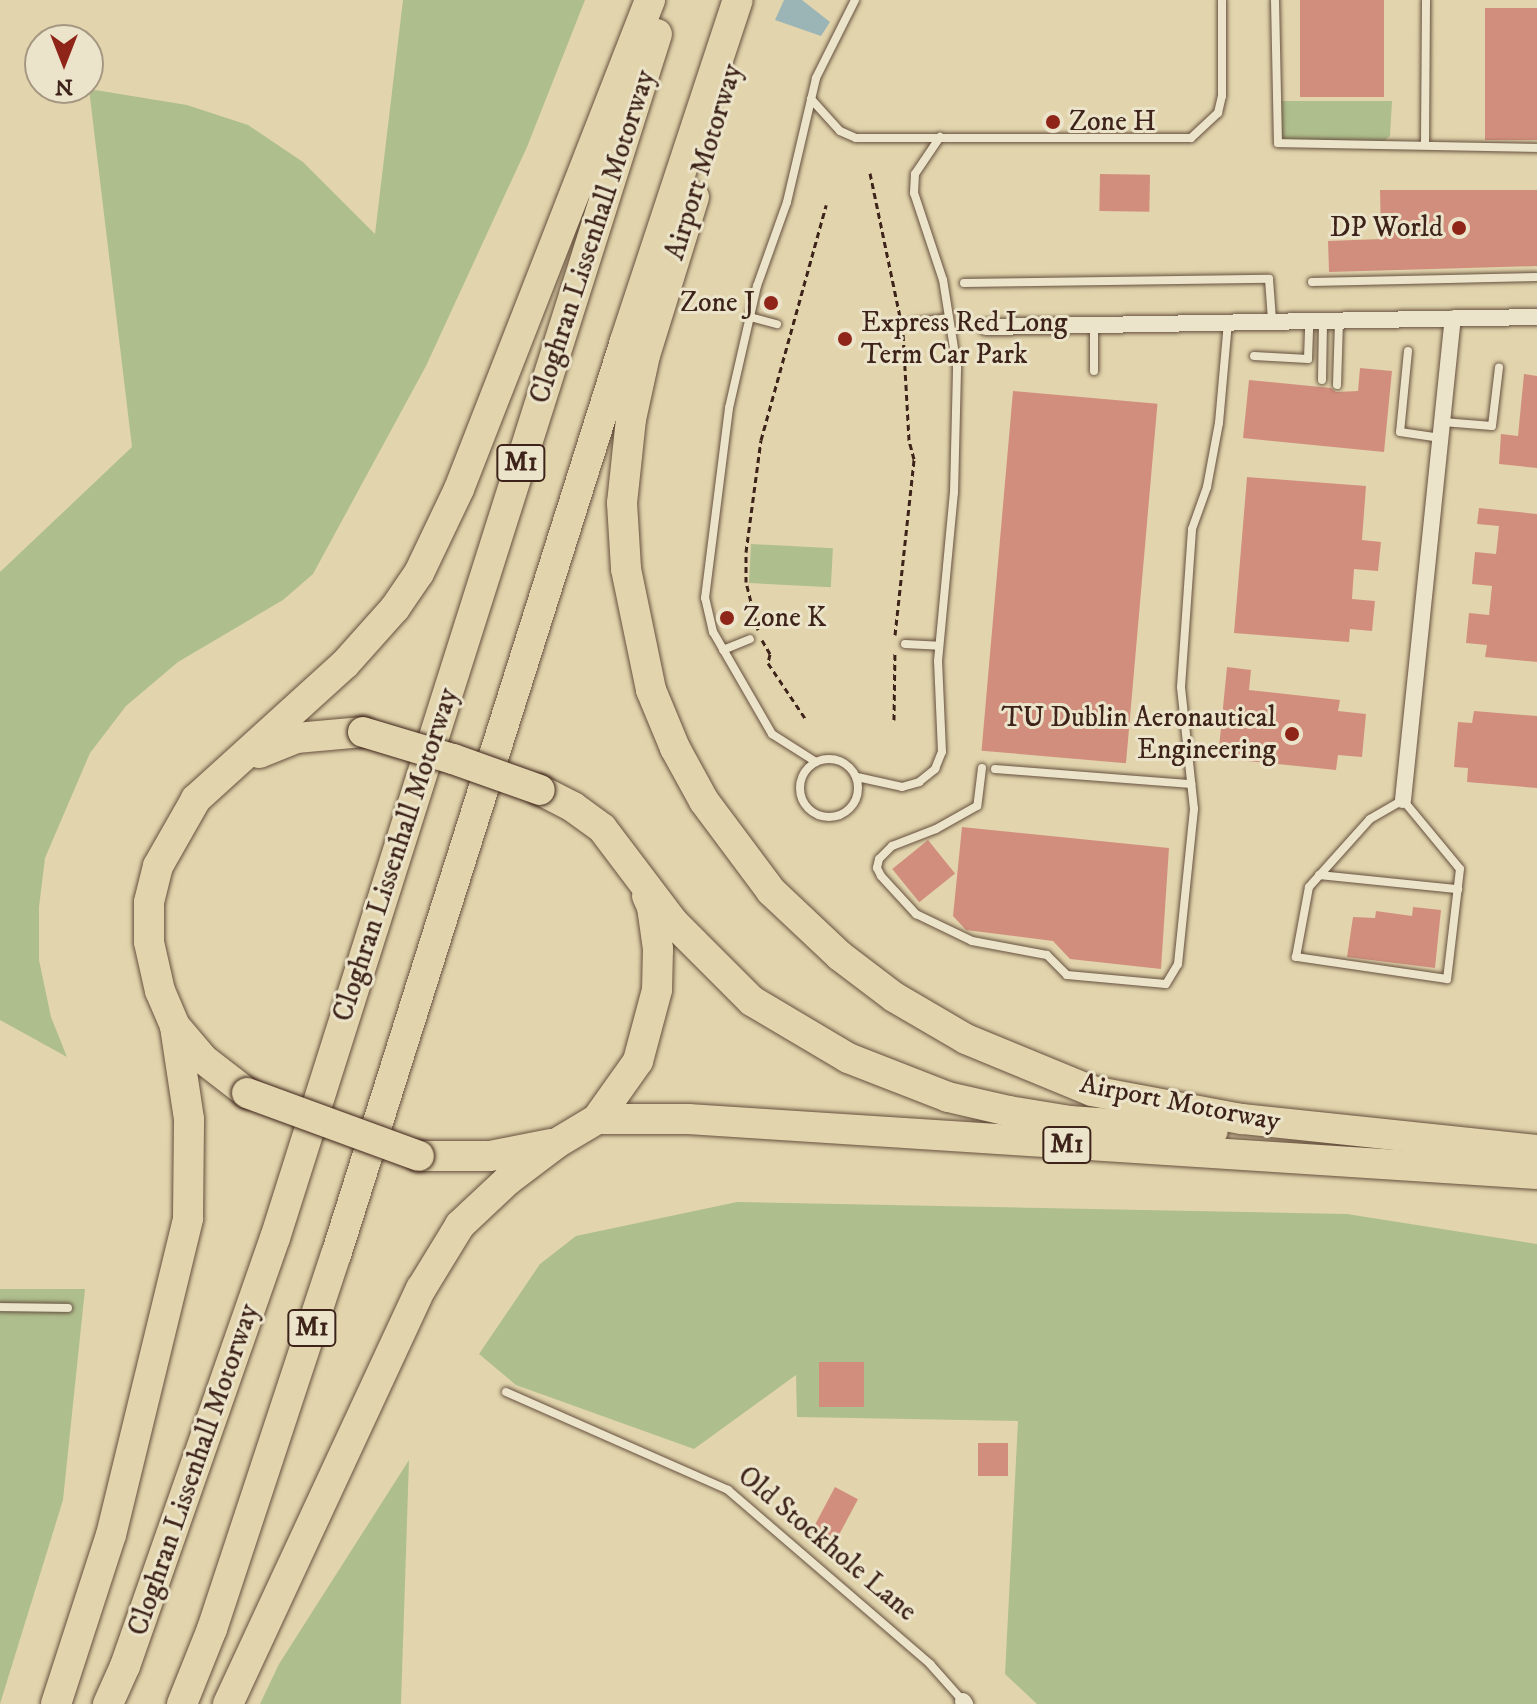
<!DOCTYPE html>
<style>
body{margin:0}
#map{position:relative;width:1537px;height:1704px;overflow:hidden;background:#e2d5ad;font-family:"IM FELL DW Pica",serif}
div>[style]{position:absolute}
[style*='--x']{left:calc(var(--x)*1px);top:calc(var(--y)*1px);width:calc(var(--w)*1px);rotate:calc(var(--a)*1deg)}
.green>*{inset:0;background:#afbe8d;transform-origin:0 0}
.water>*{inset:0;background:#9bb5b6}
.building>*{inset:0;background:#d28e7d;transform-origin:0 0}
.path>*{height:3px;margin-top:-1.5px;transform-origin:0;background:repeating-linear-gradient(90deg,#3d2319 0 6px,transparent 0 10px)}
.roads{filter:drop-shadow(0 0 2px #66503e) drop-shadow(0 0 2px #66503e)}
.service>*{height:8px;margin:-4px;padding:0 4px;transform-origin:4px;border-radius:4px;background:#ece4ca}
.service>.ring{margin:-4px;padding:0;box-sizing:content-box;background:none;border:8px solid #ece4ca;border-radius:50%}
.minor>*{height:16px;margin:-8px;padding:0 8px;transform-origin:8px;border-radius:8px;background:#ece4ca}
.motorway>*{height:30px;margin:-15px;padding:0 15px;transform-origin:15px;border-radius:15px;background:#e2d5ad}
.bridges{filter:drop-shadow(0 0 2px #3d2319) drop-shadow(0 0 2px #3d2319)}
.motorway-bridge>*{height:30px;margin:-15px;padding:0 15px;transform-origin:15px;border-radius:15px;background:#e2d5ad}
.dots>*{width:22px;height:22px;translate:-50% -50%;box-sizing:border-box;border:4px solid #ece4ca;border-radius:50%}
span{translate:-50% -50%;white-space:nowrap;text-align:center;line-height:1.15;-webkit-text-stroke:6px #ece4ca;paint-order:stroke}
.shield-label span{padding:2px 6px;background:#ece4ca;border:2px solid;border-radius:6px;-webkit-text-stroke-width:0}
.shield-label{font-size:26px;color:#3d2319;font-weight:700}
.poi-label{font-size:28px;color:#3d2319}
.left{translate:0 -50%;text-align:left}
.right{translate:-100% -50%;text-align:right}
.street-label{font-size:28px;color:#3d2319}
.north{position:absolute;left:24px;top:24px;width:80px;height:80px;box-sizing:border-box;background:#ece4ca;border:2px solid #a69783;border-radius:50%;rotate:180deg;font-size:22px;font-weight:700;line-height:32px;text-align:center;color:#3d2319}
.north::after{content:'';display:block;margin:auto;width:28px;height:36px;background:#8f2418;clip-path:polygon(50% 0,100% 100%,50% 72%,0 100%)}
</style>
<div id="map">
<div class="green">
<div style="clip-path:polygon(403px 0,585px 0,527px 147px,426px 366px,313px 574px,283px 600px,178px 662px,126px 706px,90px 753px,45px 858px,39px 907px,39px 960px,51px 1017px,67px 1057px,0 1020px,0 572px,132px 447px,89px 89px,187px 105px,248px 125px,303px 162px,375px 234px)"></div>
<div style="clip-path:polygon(1278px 101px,1392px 101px,1390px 136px,1382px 143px,1287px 141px,1281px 135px)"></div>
<div style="left:751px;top:544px;width:82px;height:39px;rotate:3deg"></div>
<div style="clip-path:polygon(737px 1202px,1347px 1214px,1537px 1244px,1537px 1704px,1037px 1704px,1005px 1674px,1018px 1421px,797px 1417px,796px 1375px,694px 1449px,516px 1385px,479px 1354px,540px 1264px,576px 1236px)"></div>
<div style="clip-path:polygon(0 1289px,85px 1289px,63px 1500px,0 1704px)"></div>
<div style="clip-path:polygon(409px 1460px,401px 1704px,260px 1704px,279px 1664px)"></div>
</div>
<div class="water">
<div style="clip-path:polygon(784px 0,802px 0,830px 22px,821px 36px,775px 20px)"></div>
</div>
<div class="building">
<div style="left:1300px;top:0;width:84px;height:97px"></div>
<div style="left:1537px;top:8px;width:132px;height:52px;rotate:90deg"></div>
<div style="left:1100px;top:174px;width:50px;height:37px;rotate:1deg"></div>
<div style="clip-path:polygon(1380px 190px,1537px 190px,1537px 266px,1329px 272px,1328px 241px,1381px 239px)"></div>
<div style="clip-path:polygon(1360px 368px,1392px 371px,1384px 452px,1243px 438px,1249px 380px,1331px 388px,1336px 392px,1358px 391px)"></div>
<div style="clip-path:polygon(1524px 374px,1537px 376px,1537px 468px,1499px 464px,1501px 434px,1518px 436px)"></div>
<div style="left:1013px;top:391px;width:145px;height:361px;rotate:5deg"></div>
<div style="clip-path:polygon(1247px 477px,1366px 486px,1362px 540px,1381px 542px,1378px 571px,1354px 569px,1352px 599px,1375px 601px,1372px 631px,1350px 629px,1349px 642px,1234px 633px)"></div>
<div style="clip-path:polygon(1479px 508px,1537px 514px,1537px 662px,1485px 657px,1487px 645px,1466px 643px,1469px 613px,1489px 615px,1492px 586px,1472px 584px,1475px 552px,1496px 554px,1499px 526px,1477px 524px)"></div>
<div style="clip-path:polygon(1227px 667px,1251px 670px,1249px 690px,1340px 700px,1338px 711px,1366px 714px,1362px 757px,1338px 755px,1336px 770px,1218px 758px)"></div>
<div style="clip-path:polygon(1474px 711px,1537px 716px,1537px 788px,1467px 782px,1468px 768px,1454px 767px,1458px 722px,1472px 723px)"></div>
<div style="clip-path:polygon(962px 827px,1169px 848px,1161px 969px,1070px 959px,1053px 941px,966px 930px,953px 916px)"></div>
<div style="left:928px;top:840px;width:43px;height:46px;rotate:51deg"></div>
<div style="clip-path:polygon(1413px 907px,1441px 910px,1435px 968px,1347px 957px,1353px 917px,1375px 918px,1376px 911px,1412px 916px)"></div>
<div style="left:819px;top:1362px;width:45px;height:45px"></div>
<div style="left:978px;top:1443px;width:30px;height:33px"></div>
<div style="left:835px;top:1487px;width:26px;height:53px;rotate:28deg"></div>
</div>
<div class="path">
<div style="--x:870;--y:173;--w:147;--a:78.2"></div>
<div style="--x:758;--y:630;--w:49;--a:-104"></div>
<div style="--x:746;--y:582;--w:30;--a:-90"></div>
<div style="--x:746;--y:552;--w:113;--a:-82.4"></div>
<div style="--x:761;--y:440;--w:244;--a:-74.5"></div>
<div style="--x:895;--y:635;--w:177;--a:-83.8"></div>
<div style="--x:914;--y:459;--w:20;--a:-105"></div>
<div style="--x:909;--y:440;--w:107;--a:-93.2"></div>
<div style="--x:762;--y:640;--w:16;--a:60"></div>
<div style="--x:770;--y:654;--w:9;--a:103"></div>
<div style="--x:768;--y:663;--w:66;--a:56.1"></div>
<div style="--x:894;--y:720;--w:69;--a:-89.2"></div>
</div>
<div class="roads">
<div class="service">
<div style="--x:1275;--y:0;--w:143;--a:88.8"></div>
<div style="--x:1278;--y:143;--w:259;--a:1.1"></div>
<div style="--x:811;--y:99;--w:43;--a:47.8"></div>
<div style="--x:840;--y:131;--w:17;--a:24"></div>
<div style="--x:856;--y:138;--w:335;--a:0"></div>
<div style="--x:1191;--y:138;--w:37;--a:-43"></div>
<div style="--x:1218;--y:113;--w:17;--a:-77"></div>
<div style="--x:1222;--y:96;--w:96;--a:-90"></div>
<div style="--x:1425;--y:145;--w:145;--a:-89.6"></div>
<div style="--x:1312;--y:282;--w:225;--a:-1.3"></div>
<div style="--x:964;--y:283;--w:305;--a:-0.8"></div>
<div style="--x:1269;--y:279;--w:41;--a:85.8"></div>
<div style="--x:750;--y:317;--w:28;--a:15"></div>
<div style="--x:912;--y:323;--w:37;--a:-8"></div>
<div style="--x:1094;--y:325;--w:46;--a:90"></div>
<div style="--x:1408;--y:351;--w:81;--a:95.6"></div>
<div style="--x:1400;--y:432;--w:41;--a:8.3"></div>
<div style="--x:1254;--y:356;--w:54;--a:3.2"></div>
<div style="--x:1308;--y:359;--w:37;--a:-88"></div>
<div style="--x:1322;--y:380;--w:59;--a:-89"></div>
<div style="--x:1337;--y:385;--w:65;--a:-88.2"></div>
<div style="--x:1443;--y:422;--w:49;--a:4.7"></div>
<div style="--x:1492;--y:426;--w:59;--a:-83.2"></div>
<div style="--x:905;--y:644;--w:34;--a:3"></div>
<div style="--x:723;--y:650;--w:29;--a:-22"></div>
<div class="ring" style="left:800px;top:759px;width:50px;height:50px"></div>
<div style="--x:816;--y:762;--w:52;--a:-147.5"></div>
<div style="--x:772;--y:734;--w:118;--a:-120"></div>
<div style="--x:713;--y:632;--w:35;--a:-103"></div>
<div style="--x:705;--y:598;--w:192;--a:-82.8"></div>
<div style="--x:729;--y:408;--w:125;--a:-77.1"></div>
<div style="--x:757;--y:286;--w:89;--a:-70.3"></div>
<div style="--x:787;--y:202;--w:127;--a:-76.8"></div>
<div style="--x:816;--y:78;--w:87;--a:-63.4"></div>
<div style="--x:982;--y:768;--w:38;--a:97"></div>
<div style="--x:977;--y:806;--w:47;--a:150.7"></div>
<div style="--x:936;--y:829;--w:47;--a:158.9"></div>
<div style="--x:892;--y:846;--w:18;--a:135"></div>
<div style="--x:879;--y:859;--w:9;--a:103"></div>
<div style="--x:877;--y:868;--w:9;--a:63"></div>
<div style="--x:881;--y:876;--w:52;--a:47.4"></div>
<div style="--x:916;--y:914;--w:62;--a:25.7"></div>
<div style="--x:972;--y:941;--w:76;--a:10.6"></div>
<div style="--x:1047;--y:955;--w:28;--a:45"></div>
<div style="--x:1067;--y:975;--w:99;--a:5.2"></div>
<div style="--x:1166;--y:984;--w:23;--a:-59"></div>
<div style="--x:1178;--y:964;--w:156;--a:-84.1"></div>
<div style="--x:1194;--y:809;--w:123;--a:-96.1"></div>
<div style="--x:1181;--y:687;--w:158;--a:-86"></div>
<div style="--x:1192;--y:529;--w:45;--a:-70.3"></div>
<div style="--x:1207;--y:487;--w:65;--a:-79.4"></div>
<div style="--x:1219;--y:423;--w:101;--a:-84.9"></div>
<div style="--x:995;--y:769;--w:197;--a:4.4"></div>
<div style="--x:857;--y:777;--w:46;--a:12.5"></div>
<div style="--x:902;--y:787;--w:18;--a:-16"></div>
<div style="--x:919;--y:782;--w:21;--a:-39"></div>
<div style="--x:935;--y:769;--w:18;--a:-68"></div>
<div style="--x:942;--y:752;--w:91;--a:-92.5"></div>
<div style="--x:938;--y:661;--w:169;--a:-84.6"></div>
<div style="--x:954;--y:493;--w:126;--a:-88.6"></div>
<div style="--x:957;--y:367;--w:88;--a:-99.1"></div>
<div style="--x:943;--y:280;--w:92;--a:-108.4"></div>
<div style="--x:914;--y:193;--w:19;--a:-87"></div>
<div style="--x:915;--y:174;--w:45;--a:-56"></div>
<div style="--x:1403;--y:800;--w:89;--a:50.4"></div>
<div style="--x:1460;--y:869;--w:111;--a:96.7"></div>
<div style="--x:1447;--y:979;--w:153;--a:-171.7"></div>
<div style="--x:1296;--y:957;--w:71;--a:-79.5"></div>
<div style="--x:1309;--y:887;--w:91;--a:-48.1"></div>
<div style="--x:1370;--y:819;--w:38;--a:-30"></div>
<div style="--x:1319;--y:875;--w:140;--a:5.8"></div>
<div style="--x:0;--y:1307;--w:68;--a:0.8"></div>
<div style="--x:506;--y:1392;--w:243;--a:23.8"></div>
<div style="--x:728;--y:1490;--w:267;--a:40.7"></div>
<div style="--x:930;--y:1664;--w:50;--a:48.3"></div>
</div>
<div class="minor">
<div style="--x:986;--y:327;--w:551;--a:-1.04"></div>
<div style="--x:1403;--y:800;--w:484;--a:-84.1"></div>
<div style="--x:963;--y:1701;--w:4;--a:56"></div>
</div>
<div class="motorway">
<div style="--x:694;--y:197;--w:165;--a:107.2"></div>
<div style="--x:645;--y:355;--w:66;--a:102.3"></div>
<div style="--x:631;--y:419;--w:84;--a:96.1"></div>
<div style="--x:622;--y:503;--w:66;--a:86.5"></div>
<div style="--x:626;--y:569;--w:124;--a:78.3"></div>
<div style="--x:651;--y:690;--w:63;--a:67.5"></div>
<div style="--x:675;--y:748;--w:60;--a:61.3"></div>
<div style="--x:704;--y:801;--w:112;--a:53.3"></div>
<div style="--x:771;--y:891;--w:95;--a:43.3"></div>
<div style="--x:840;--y:956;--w:68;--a:37.2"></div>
<div style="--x:894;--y:997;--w:83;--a:30.3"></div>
<div style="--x:966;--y:1039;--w:136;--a:22.4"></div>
<div style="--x:1092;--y:1091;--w:153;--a:10.6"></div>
<div style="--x:1242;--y:1119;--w:297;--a:6"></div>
<div style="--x:259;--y:753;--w:40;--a:-22"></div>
<div style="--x:296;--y:738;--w:67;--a:-5.1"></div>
<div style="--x:540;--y:790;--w:37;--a:27"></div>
<div style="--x:573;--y:807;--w:36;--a:36"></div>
<div style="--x:602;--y:828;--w:118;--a:52.9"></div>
<div style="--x:673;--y:922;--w:112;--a:45"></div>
<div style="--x:752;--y:1001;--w:112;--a:30.7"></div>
<div style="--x:848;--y:1058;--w:107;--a:21.3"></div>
<div style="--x:948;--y:1097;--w:63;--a:12.9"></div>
<div style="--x:1009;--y:1111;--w:62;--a:9.3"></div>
<div style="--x:1070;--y:1121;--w:143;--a:4"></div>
<div style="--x:175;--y:1026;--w:43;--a:49.7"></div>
<div style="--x:203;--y:1059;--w:56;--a:37.7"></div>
<div style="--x:597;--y:1119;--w:91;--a:0"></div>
<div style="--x:688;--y:1119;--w:851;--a:3.71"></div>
<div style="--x:419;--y:1156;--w:71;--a:0"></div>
<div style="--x:490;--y:1156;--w:62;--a:-11.1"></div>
<div style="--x:56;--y:1704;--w:178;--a:-72"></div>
<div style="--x:111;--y:1535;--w:326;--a:-76.3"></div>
<div style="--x:188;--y:1218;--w:99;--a:-89.4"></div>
<div style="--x:189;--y:1119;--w:94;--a:-98.6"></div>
<div style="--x:175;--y:1026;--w:38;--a:-113"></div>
<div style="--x:160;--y:991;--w:50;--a:-102.7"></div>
<div style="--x:149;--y:942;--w:40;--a:-90"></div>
<div style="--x:149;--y:902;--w:37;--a:-76"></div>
<div style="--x:158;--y:866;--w:77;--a:-60.4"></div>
<div style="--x:196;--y:799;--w:201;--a:-42.2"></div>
<div style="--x:345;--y:664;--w:75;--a:-48.2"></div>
<div style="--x:395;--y:608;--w:42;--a:-55.6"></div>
<div style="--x:419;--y:573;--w:93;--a:-64.5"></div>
<div style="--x:459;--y:489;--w:525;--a:-68.66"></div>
<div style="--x:108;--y:1704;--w:42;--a:-65.9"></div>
<div style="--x:125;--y:1666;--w:454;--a:-70.7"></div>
<div style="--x:275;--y:1238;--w:1263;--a:-72.4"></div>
<div style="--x:182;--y:1704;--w:81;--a:-68.2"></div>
<div style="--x:212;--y:1629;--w:394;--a:-71.7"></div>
<div style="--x:336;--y:1255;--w:959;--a:-72.45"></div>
<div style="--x:625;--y:341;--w:359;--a:-71.7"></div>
<div style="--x:228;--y:1704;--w:458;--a:-65.1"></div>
<div style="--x:421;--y:1289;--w:75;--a:-58.6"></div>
<div style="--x:460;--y:1225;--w:66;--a:-43.2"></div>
<div style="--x:508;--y:1180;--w:61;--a:-37.1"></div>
<div style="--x:557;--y:1143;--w:47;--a:-31"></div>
<div style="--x:597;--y:1119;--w:71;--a:-54.7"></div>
<div style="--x:638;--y:1061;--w:73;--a:-75"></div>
<div style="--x:657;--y:990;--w:41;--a:-88.6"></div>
<div style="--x:658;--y:949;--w:42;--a:-98.1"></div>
<div style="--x:652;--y:907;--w:12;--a:-114"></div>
</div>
</div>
<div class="bridges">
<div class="motorway-bridge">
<div style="--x:363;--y:732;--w:94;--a:16.7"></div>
<div style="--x:453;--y:759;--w:92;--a:19.6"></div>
<div style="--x:247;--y:1093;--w:183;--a:20.1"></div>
</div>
</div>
<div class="dots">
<div style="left:1053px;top:122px;background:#8f2418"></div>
<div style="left:1459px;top:228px;background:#8f2418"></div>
<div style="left:771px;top:303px;background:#8f2418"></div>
<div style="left:845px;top:339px;background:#8f2418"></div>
<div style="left:727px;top:618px;background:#8f2418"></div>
<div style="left:1292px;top:734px;background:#8f2418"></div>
</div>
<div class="shield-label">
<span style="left:521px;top:463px">M1</span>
<span style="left:1067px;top:1145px">M1</span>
<span style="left:312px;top:1328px">M1</span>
</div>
<div class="poi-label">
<span class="left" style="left:1069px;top:122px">Zone H</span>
<span class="right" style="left:1443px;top:228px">DP World</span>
<span class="right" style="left:755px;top:303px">Zone J</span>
<span class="left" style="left:861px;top:339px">Express Red Long<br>Term Car Park</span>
<span class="left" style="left:743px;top:618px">Zone K</span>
<span class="right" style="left:1276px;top:734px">TU Dublin Aeronautical<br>Engineering</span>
</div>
<div class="street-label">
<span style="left:704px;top:162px;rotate:-73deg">Airport Motorway</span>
<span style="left:593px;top:237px;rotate:-72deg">Cloghran Lissenhall Motorway</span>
<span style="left:396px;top:855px;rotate:-72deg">Cloghran Lissenhall Motorway</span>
<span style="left:1180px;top:1103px;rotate:11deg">Airport Motorway</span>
<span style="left:194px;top:1470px;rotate:-71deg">Cloghran Lissenhall Motorway</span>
<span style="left:827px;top:1544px;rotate:40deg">Old Stockhole Lane</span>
</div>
<div class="north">N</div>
</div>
